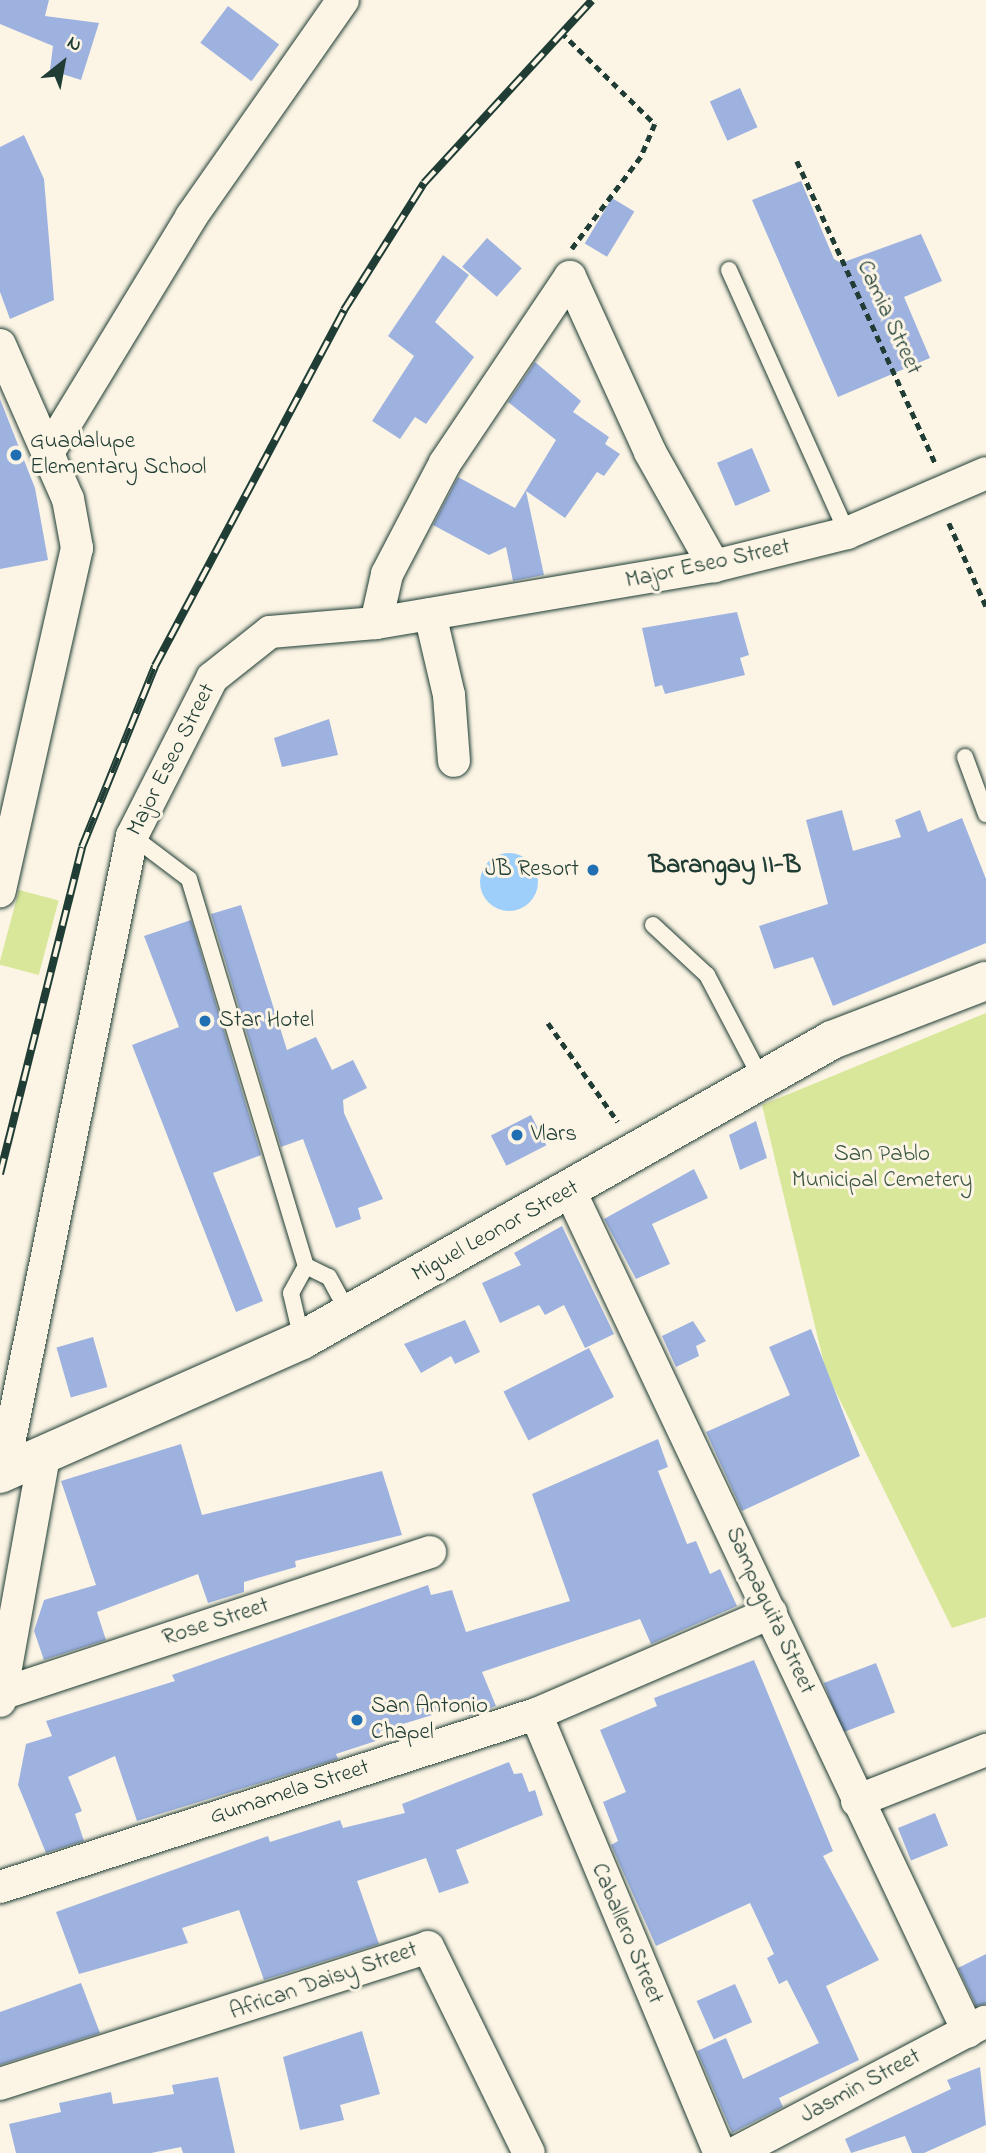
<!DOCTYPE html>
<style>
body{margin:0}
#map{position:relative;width:986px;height:2153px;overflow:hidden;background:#fcf5e5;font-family:"Indie Flower",sans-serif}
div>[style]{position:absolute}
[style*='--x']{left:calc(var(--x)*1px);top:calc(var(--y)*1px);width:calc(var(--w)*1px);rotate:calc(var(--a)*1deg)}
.green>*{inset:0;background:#d8e79a;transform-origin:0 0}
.water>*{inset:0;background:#9ecffa}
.round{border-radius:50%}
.building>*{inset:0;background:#9eb2e0;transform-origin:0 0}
.path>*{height:4.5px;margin-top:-2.25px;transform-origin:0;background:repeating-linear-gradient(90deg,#1f3d34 0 7px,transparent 0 12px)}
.roads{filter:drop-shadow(0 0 2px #1f3d34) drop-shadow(0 0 2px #1f3d34)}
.service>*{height:16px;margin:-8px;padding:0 8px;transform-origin:8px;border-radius:8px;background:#fcf5e5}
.minor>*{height:32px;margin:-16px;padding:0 16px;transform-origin:16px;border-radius:16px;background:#fcf5e5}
.tertiary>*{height:38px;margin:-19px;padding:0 19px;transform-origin:19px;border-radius:19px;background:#fcf5e5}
.rail>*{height:8px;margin-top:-4px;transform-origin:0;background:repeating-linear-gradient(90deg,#fcf5e5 0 16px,#1f3d34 0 32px);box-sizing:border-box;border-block:2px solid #1f3d34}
.dots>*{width:19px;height:19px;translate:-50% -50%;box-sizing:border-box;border:4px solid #fcf5e5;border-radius:50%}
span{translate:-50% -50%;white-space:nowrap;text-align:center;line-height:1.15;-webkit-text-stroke:6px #fcf5e5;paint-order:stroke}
.street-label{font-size:23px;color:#1f3d34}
.poi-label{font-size:23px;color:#1f3d34}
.left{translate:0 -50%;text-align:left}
.right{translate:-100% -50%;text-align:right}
.park-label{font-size:23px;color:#3b5643}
.quarter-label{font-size:26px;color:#1f3d34;font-weight:700}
.north{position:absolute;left:28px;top:28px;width:70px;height:70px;-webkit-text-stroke:5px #fcf5e5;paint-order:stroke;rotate:31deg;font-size:19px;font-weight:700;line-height:28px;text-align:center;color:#1f3d34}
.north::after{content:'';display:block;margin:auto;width:24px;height:32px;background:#1f3d34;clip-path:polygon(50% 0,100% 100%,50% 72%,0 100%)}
</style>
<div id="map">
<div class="green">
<div style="left:19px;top:890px;width:41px;height:77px;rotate:15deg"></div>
<div style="clip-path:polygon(986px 1013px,986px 1617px,952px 1628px,826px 1372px,762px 1105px)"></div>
</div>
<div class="water">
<div class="round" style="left:480px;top:853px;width:58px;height:58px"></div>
</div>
<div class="building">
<div style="clip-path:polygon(0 0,49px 0,45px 16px,99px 23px,81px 80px,50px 70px,53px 46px,0 24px)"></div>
<div style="left:228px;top:6px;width:64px;height:46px;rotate:37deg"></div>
<div style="left:740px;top:88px;width:43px;height:33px;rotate:66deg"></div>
<div style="clip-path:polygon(24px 135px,44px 179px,54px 300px,10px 319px,0 292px,0 147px)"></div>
<div style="clip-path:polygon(801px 181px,834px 259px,841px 263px,921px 234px,942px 281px,904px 297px,930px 358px,838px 397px,752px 200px)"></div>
<div style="left:612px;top:198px;width:26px;height:53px;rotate:31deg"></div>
<div style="left:487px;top:238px;width:46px;height:38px;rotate:41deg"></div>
<div style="clip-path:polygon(443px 255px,469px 275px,435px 322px,474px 357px,426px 424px,415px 417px,400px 439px,372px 421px,414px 356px,388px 336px)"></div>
<div style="clip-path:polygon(535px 362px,581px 401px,573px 412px,609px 437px,605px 444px,620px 454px,604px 476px,597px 472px,565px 518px,526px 491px,544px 575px,513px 581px,506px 547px,489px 555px,433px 525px,458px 477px,515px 508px,556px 440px,508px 402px)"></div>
<div style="clip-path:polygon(0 399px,35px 488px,48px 560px,0 569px)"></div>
<div style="left:752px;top:448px;width:47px;height:38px;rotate:67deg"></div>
<div style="clip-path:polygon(737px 612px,749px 655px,740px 658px,745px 675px,665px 694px,662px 685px,655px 687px,642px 628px)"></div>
<div style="clip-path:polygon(329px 719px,338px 755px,282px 767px,274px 738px)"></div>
<div style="clip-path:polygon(842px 810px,853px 851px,901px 837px,895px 820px,920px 810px,928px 832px,962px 818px,986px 879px,986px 943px,833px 1006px,813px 957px,774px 969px,759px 926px,828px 904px,806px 820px)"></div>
<div style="clip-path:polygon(241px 905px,287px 1050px,316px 1037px,332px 1070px,353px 1060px,367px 1088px,343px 1100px,344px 1113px,383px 1199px,358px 1208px,361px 1219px,336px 1228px,303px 1139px,281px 1147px,211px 914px)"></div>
<div style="clip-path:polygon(191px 920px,261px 1155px,213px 1173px,263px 1301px,236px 1312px,132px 1045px,179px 1027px,144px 936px)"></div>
<div style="left:531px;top:1115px;width:34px;height:45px;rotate:63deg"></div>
<div style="clip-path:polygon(756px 1121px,767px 1158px,740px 1170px,729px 1135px)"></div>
<div style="clip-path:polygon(694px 1169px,708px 1198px,652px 1224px,670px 1264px,636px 1279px,604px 1219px)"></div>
<div style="clip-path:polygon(562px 1226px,614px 1334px,585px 1348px,564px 1305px,545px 1315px,539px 1305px,500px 1323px,482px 1283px,521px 1265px,514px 1253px)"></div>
<div style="clip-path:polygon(465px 1320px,480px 1352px,455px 1364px,451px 1356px,421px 1373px,404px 1344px)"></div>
<div style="clip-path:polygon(693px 1321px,706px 1341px,696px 1346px,699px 1356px,676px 1367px,662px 1336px)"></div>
<div style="clip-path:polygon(811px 1329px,860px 1456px,742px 1511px,706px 1432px,790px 1395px,769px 1347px)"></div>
<div style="left:93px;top:1337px;width:52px;height:38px;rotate:74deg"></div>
<div style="left:589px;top:1348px;width:55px;height:96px;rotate:63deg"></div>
<div style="clip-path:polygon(658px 1439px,668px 1467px,658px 1471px,687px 1544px,696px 1541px,710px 1574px,720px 1569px,737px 1606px,651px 1644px,640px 1619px,482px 1672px,496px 1706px,469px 1716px,465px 1705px,380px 1731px,382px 1739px,336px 1754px,338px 1759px,137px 1821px,115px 1756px,68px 1777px,82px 1811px,75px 1814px,84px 1841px,46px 1853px,18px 1785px,26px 1744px,52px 1736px,46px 1721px,175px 1681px,172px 1675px,428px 1585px,431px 1595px,452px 1590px,466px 1632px,570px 1601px,532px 1494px)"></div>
<div style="clip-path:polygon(181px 1444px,202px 1515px,382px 1471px,402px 1535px,295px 1561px,296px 1567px,244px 1582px,244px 1592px,208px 1603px,198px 1574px,97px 1612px,106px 1640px,44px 1660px,34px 1631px,44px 1600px,96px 1585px,61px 1481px)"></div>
<div style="clip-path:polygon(754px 1660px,833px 1851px,823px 1856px,879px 1960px,826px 1986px,859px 2060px,779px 2098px,783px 2107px,732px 2133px,697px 2051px,726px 2038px,743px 2079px,819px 2043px,787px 1980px,779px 1984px,767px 1958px,774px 1954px,750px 1903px,656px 1946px,611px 1845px,618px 1841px,603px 1802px,626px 1792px,600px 1730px,657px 1706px,654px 1698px)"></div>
<div style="left:876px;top:1663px;width:53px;height:56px;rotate:69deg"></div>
<div style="clip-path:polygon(509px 1762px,514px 1774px,522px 1773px,529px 1792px,535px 1790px,543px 1815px,456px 1850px,469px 1883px,439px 1893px,426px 1858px,357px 1881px,379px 1944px,264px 1980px,239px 1910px,182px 1928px,188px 1943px,79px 1974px,56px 1912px,268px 1836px,270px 1842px,340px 1820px,343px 1828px,405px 1813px,402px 1804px)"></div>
<div style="left:935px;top:1813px;width:35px;height:40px;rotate:68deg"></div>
<div style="clip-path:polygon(986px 1954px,986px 2004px,976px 2006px,958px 1968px)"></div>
<div style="clip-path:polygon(81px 1983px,100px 2033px,0 2065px,0 2012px)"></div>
<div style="left:735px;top:1984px;width:42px;height:42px;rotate:66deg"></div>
<div style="clip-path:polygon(362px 2031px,380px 2094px,340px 2105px,344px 2120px,300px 2130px,283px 2057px)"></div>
<div style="clip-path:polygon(980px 2067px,986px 2125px,924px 2153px,912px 2153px,905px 2136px,851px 2153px,845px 2139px,951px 2089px,947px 2080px)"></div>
<div style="clip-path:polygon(218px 2077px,235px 2153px,183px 2153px,181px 2147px,151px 2153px,16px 2153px,9px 2124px,61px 2112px,59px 2103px,111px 2092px,113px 2104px,174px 2094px,172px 2085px)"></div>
</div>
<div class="path">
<div style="--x:561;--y:32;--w:132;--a:44.4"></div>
<div style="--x:655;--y:124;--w:36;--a:113"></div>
<div style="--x:641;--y:157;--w:115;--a:126.9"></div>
<div style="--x:797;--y:161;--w:332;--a:65.4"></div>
<div style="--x:949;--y:523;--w:91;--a:66"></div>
<div style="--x:548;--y:1023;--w:121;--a:54.7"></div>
</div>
<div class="roads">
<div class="service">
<div style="--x:729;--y:270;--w:288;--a:65.8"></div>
<div style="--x:965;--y:757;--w:61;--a:69.8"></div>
<div style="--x:132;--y:836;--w:71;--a:37"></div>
<div style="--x:189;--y:879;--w:404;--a:73.2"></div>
<div style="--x:653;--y:925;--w:74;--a:42.8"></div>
<div style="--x:707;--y:975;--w:114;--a:62.3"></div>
<div style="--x:302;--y:1340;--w:48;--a:-103.2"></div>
<div style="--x:291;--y:1293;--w:31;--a:-61"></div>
<div style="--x:306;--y:1266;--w:25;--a:26"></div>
<div style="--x:329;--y:1277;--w:42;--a:61.6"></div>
</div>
<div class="minor">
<div style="--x:570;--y:277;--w:192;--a:65.4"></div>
<div style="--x:650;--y:452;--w:131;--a:60.7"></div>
<div style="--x:0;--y:345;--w:168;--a:66.2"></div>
<div style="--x:68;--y:499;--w:50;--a:79.6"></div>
<div style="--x:77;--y:548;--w:352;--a:102.7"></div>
<div style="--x:49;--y:451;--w:274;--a:-58.7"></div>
<div style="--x:191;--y:217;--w:265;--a:-55"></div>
<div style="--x:430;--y:614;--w:83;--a:76.8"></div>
<div style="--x:449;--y:695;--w:66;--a:85.7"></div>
<div style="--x:376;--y:623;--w:50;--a:-77.3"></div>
<div style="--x:387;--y:574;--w:125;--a:-62.4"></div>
<div style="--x:445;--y:463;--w:224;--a:-56.1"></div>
<div style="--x:570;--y:1191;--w:930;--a:64.65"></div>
<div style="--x:3;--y:1473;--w:650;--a:-78.55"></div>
<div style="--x:132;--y:836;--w:177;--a:-63.1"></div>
<div style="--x:212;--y:678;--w:74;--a:-38.4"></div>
<div style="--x:270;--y:632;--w:106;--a:-4.9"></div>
<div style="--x:376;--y:623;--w:343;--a:-9.6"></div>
<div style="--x:714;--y:566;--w:137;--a:-13.9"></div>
<div style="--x:847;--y:533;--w:151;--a:-23.3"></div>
<div style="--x:1;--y:1694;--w:452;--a:-18.3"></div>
<div style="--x:0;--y:1701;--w:249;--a:-79.8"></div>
<div style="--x:536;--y:1714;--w:476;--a:67.3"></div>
<div style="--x:857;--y:1801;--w:139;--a:-21.6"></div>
<div style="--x:0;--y:1887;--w:563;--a:-17.89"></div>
<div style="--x:536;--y:1714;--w:256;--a:-23.3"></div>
<div style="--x:0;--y:2084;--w:449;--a:-17.7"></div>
<div style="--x:428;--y:1947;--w:229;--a:63.9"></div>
<div style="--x:735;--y:2153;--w:282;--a:-27.7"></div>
</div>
<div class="tertiary">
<div style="--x:0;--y:1474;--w:330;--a:-23.9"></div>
<div style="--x:302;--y:1340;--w:609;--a:-29.51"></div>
<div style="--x:832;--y:1040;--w:165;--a:-21"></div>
</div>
</div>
<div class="rail">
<div style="--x:0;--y:1174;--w:337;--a:-75.9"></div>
<div style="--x:82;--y:847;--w:195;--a:-68"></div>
<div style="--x:155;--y:666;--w:403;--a:-62"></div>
<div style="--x:344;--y:310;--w:150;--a:-57.8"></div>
<div style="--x:424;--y:183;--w:248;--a:-47.4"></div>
</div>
<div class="dots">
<div style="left:16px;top:455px;background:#1f6fb2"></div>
<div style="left:593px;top:870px;background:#1f6fb2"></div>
<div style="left:205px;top:1021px;background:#1f6fb2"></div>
<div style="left:517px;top:1135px;background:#1f6fb2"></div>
<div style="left:357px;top:1720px;background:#1f6fb2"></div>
</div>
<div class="street-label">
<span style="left:888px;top:318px;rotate:65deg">Camia Street</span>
<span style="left:708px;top:565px;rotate:-12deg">Major Eseo Street</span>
<span style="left:172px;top:760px;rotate:-63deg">Major Eseo Street</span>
<span style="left:496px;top:1232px;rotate:-29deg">Miguel Leonor Street</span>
<span style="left:769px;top:1611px;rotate:65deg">Sampaguita Street</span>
<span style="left:216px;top:1623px;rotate:-18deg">Rose Street</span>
<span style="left:290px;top:1793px;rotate:-18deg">Gumamela Street</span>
<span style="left:626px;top:1934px;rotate:67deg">Caballero Street</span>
<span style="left:324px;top:1982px;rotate:-19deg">African Daisy Street</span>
<span style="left:861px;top:2087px;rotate:-28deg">Jasmin Street</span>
</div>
<div class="poi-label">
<span class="left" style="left:30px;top:455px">Guadalupe<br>Elementary School</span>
<span class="right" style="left:579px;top:870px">JB Resort</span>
<span class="left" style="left:219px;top:1021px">Star Hotel</span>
<span class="left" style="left:531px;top:1135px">Vlars</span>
<span class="left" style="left:371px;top:1720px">San Antonio<br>Chapel</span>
</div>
<div class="park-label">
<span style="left:882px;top:1168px">San Pablo<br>Municipal Cemetery</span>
</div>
<div class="quarter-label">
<span style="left:725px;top:867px">Barangay II-B</span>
</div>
<div class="north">N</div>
</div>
